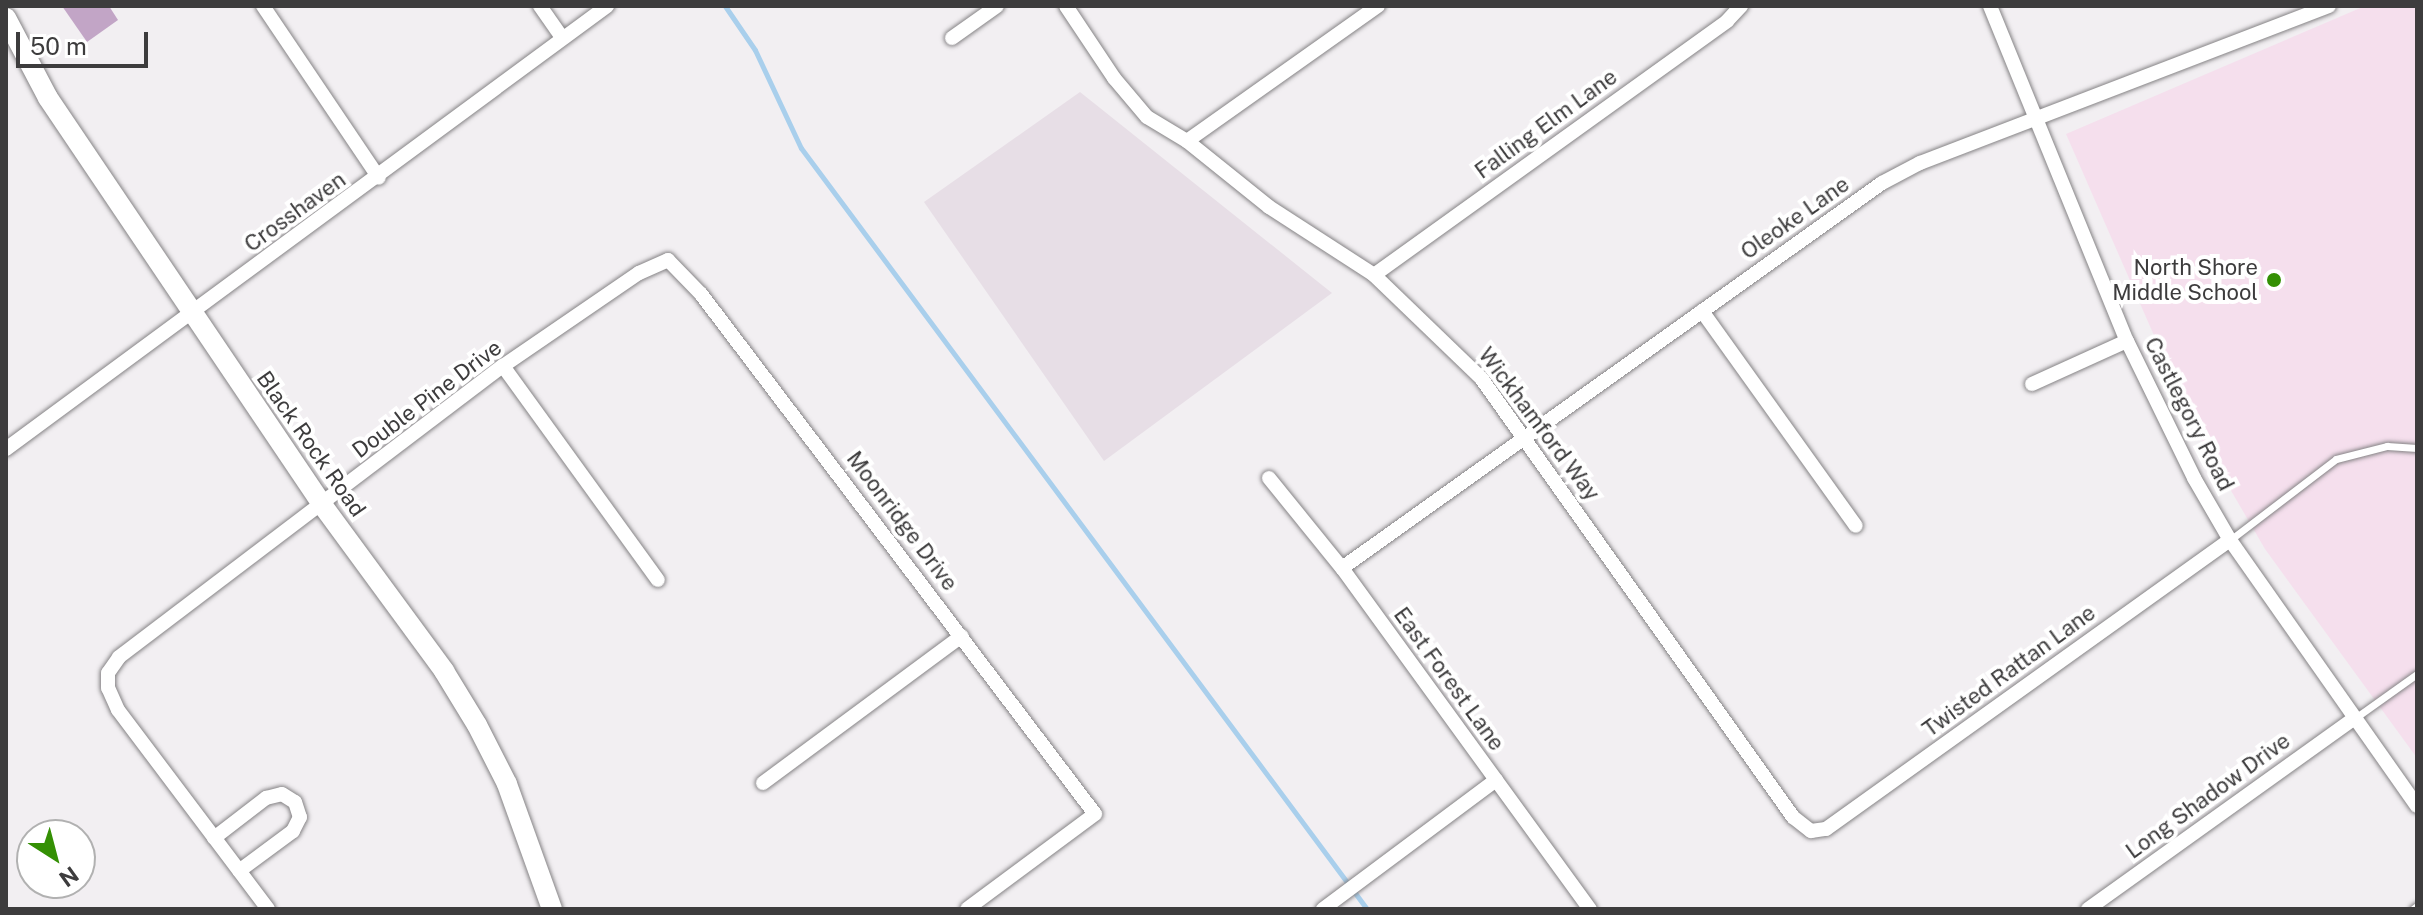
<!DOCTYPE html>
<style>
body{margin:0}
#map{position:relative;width:2423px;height:915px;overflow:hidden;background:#f2eff2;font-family:"Public Sans",sans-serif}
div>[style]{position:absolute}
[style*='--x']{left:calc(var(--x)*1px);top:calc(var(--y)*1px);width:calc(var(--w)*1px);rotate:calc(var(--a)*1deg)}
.built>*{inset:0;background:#e7dee6}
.education>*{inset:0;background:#f5dfed}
.stream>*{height:5px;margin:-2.5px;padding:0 2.5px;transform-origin:2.5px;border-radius:2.5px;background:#a9cfec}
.building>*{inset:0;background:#c2a5c6}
.roads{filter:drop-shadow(0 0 2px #858385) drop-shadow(0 0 2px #858385)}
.lane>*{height:7px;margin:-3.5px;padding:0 3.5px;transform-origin:3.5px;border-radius:3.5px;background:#fff}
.street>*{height:14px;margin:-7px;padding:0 7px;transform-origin:7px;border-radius:7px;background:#fff}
.secondary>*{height:20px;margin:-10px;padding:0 10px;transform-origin:10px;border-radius:10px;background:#fff}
.dots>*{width:22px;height:22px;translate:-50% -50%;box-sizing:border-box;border:4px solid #fff;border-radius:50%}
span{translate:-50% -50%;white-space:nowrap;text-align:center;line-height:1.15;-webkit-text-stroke:8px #fff;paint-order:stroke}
.street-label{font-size:22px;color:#3d3c3d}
.poi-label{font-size:22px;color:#3d3c3d}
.right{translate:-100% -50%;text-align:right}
.frame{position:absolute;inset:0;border:8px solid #3d3c3d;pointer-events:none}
.north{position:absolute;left:16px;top:819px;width:80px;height:80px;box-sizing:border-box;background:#fff;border:2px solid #b1b1b1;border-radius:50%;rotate:144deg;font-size:22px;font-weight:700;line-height:32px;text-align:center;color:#3d3c3d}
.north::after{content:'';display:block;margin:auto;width:28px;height:36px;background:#349004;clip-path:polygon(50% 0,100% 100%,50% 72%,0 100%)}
.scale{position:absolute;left:16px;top:32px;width:132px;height:36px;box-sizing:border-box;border:4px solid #3d3c3d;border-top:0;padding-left:10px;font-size:24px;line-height:28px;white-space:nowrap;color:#3d3c3d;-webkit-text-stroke:6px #fff;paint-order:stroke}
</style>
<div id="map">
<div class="built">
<div style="clip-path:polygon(1080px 92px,1332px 293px,1104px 461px,924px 202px)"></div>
</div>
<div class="education">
<div style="clip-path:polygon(2365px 6px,2417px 6px,2417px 758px,2265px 549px,2194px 427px,2066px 134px)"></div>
</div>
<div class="stream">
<div style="--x:725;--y:6;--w:53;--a:55.7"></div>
<div style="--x:755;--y:50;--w:108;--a:64.9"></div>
<div style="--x:801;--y:148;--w:948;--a:53.36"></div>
</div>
<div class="building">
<div style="clip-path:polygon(62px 6px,109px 6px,118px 20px,87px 42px)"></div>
</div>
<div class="roads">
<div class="lane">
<div style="--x:2230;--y:540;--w:133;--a:-37.4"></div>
<div style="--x:2336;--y:459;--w:53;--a:-14.3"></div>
<div style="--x:2387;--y:446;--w:30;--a:4"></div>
<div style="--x:2355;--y:718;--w:76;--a:-35.4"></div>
<div style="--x:2413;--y:909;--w:5;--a:-37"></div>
</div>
<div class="street">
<div style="--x:263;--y:6;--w:207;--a:56"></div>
<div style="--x:540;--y:6;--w:39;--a:55"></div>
<div style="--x:1066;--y:6;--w:87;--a:56.3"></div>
<div style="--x:1114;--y:78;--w:51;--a:49.8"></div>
<div style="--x:1147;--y:117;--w:47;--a:31"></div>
<div style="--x:1187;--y:141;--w:105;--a:38.8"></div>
<div style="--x:1269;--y:207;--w:125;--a:32.9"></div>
<div style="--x:1374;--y:275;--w:149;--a:43.9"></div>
<div style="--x:1481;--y:378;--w:539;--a:54.6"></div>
<div style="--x:1793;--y:817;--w:23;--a:38"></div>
<div style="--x:1811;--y:831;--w:15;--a:-8"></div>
<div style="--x:1826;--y:829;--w:497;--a:-35.6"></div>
<div style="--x:1990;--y:6;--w:362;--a:67.8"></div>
<div style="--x:2127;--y:341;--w:153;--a:63.9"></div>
<div style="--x:2194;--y:478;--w:72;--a:59.9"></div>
<div style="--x:2230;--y:540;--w:325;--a:54.9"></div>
<div style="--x:952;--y:38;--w:55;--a:-35.4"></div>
<div style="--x:1187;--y:141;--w:234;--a:-35.3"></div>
<div style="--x:1374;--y:275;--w:435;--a:-35.7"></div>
<div style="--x:1727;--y:21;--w:21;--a:-47"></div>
<div style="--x:1702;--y:311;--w:264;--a:54.4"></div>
<div style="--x:503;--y:366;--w:264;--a:54.1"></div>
<div style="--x:2032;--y:384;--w:104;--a:-24.4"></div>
<div style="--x:6;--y:449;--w:747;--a:-36.39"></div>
<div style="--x:1269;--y:478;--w:116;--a:51"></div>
<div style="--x:1342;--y:568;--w:422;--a:54"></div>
<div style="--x:1342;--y:568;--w:663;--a:-35.49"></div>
<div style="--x:1882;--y:183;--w:43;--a:-27.8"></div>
<div style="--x:1920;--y:163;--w:438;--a:-21"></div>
<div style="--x:763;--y:783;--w:247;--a:-36.5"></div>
<div style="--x:214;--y:838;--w:66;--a:-37.6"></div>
<div style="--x:266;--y:798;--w:16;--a:-14"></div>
<div style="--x:282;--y:794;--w:15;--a:32"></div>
<div style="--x:295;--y:802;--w:16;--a:72"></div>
<div style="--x:300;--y:817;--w:16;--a:117"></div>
<div style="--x:293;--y:831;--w:67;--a:143.5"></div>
<div style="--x:268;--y:909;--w:249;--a:-127"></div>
<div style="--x:118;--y:710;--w:24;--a:-114"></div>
<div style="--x:108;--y:688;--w:15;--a:-90"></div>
<div style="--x:108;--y:673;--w:19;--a:-55"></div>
<div style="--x:119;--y:657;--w:482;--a:-37.2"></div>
<div style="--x:503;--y:366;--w:165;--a:-34.4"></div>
<div style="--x:639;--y:273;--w:32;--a:-24"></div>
<div style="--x:668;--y:260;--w:47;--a:45.9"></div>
<div style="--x:701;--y:294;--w:652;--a:52.85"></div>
<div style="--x:1095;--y:814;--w:159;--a:143.4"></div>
<div style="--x:1323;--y:909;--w:216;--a:-36.7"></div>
<div style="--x:2088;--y:909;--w:326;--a:-35.6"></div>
</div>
<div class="secondary">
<div style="--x:6;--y:18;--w:90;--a:62.3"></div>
<div style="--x:48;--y:98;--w:492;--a:56"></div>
<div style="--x:323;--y:506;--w:205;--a:53.7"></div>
<div style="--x:444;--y:671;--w:63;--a:58.6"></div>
<div style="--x:477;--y:725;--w:66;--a:63"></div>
<div style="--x:507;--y:784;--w:133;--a:70.2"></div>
</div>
</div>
<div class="dots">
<div style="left:2274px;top:280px;background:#349004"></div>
</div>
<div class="street-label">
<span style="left:1546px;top:124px;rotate:-36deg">Falling Elm Lane</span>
<span style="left:295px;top:212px;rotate:-36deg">Crosshaven</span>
<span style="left:1795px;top:218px;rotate:-35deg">Oleoke Lane</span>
<span style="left:427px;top:399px;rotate:-37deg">Double Pine Drive</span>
<span style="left:2189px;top:414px;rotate:63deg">Castlegory Road</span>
<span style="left:1539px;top:424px;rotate:53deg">Wickhamford Way</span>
<span style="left:311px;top:444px;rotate:55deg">Black Rock Road</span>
<span style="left:902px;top:521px;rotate:53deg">Moonridge Drive</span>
<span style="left:2009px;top:671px;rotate:-36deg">Twisted Rattan Lane</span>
<span style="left:1449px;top:679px;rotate:54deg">East Forest Lane</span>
<span style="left:2208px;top:796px;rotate:-36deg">Long Shadow Drive</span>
</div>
<div class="poi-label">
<span class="right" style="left:2258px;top:280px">North Shore<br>Middle School</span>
</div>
<div class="frame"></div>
<div class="north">N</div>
<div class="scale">50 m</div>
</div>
